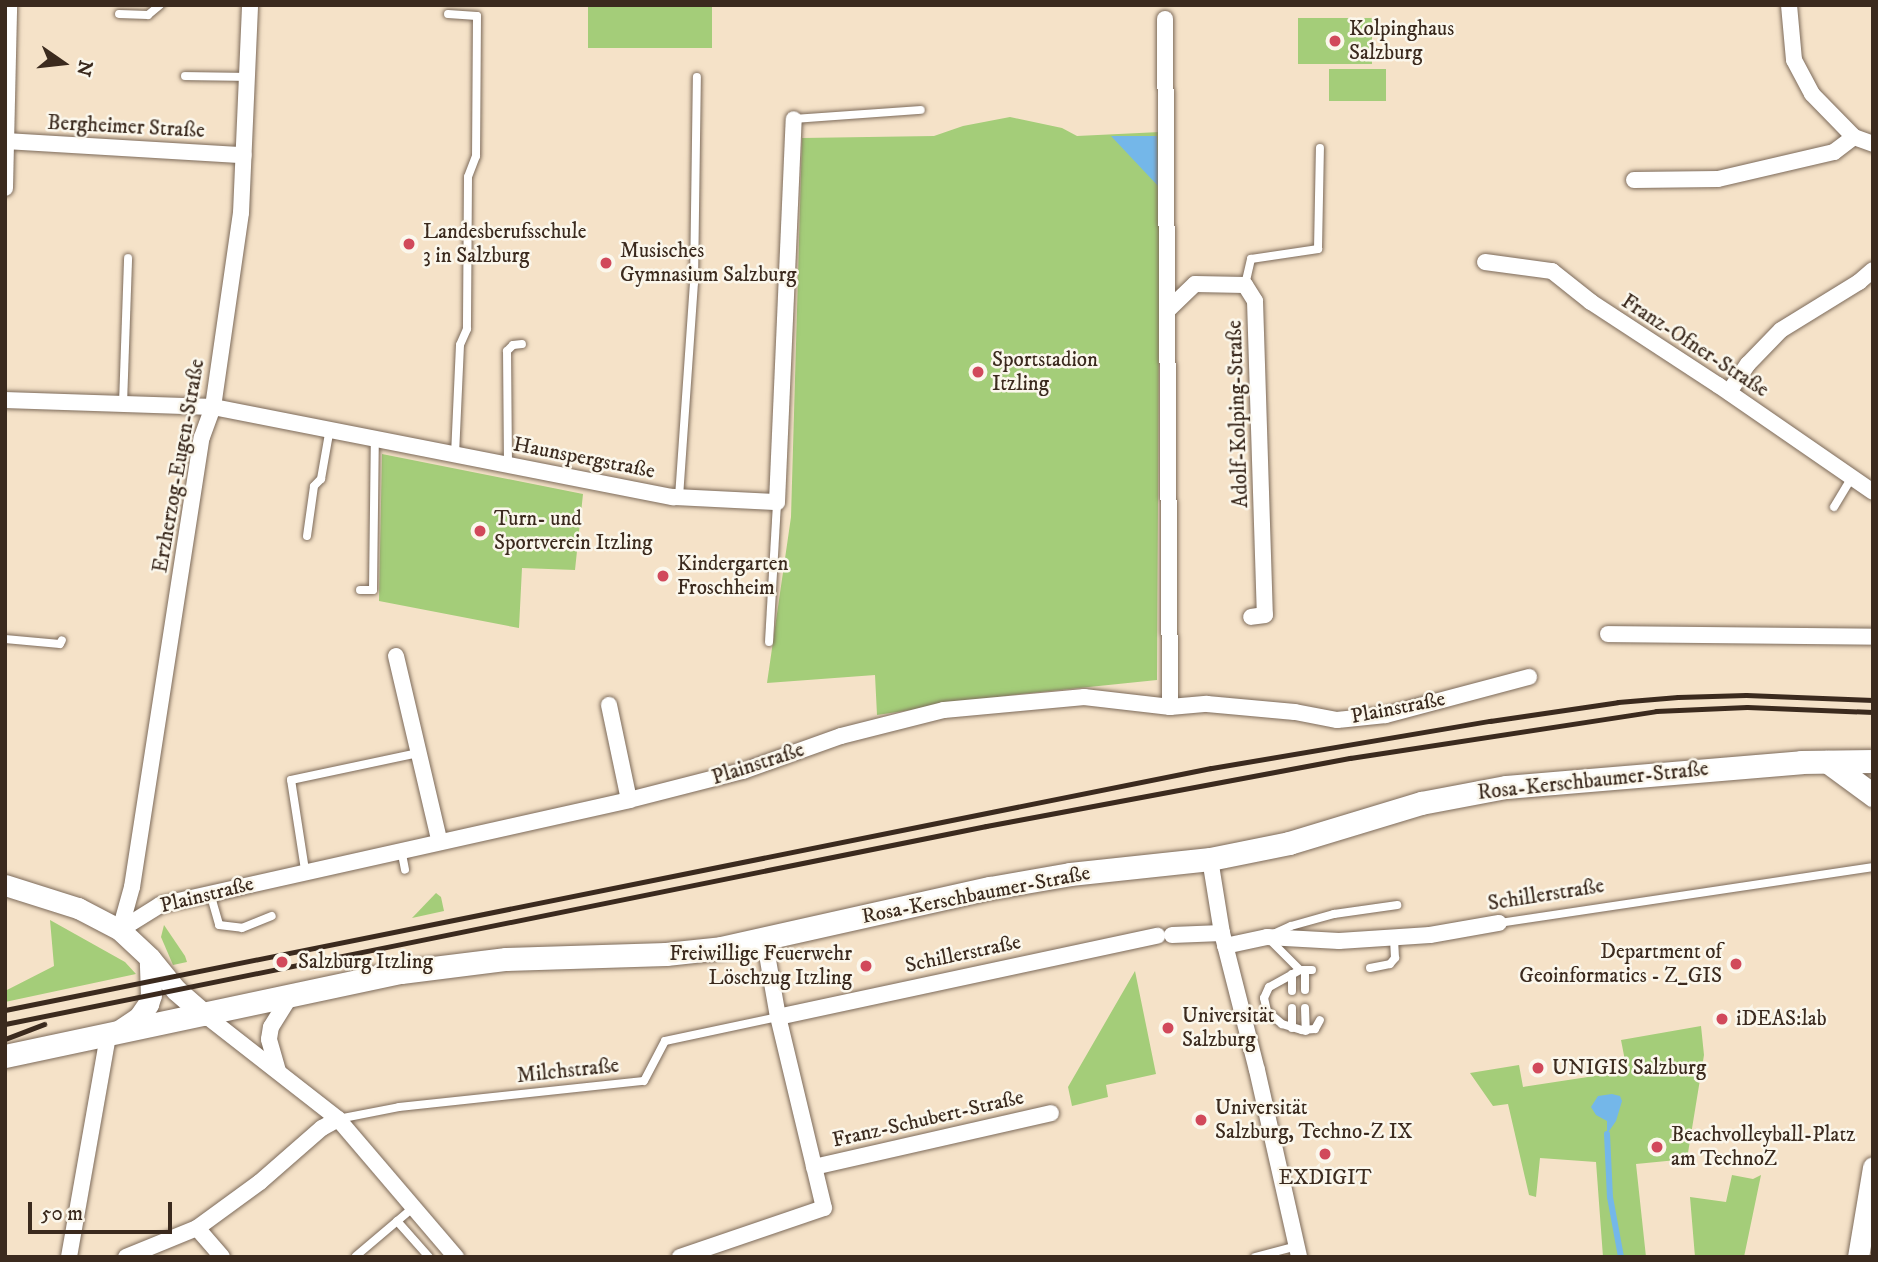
<!DOCTYPE html>
<meta charset="utf-8">
<style>
body{margin:0}
#map{position:relative;width:1878px;height:1262px;overflow:hidden;background:#f5e2c8;font-family:"IM FELL DW Pica",serif}
div>[style]{position:absolute}
[style*='--x']{left:calc(var(--x)*1px);top:calc(var(--y)*1px);width:calc(var(--w)*1px);rotate:calc(var(--a)*1deg)}
.green>*{inset:0;background:#a4cd79;transform-origin:0 0}
.water>*{inset:0;background:#74b7e9}
.stream>*{height:6px;margin:-3px;padding:0 3px;transform-origin:3px;border-radius:3px;background:#74b7e9}
.roads{filter:drop-shadow(0 0 2px #7c6a5a) drop-shadow(0 0 2px #7c6a5a)}
.service>*{height:8px;margin:-4px;padding:0 4px;transform-origin:4px;border-radius:4px;background:#fff}
.minor>*{height:16px;margin:-8px;padding:0 8px;transform-origin:8px;border-radius:8px;background:#fff}
.tertiary>*{height:21px;margin:-10.5px;padding:0 10.5px;transform-origin:10.5px;border-radius:10.5px;background:#fff}
.secondary>*{height:23px;margin:-11.5px;padding:0 11.5px;transform-origin:11.5px;border-radius:11.5px;background:#fff}
.rail>*{height:5px;margin:-2.5px;padding:0 2.5px;transform-origin:2.5px;border-radius:2.5px;background:#3b2a1e}
.dots>*{width:19px;height:19px;translate:-50% -50%;box-sizing:border-box;border:4px solid #fbf7ec;border-radius:50%}
span{translate:-50% -50%;white-space:nowrap;text-align:center;line-height:1.15;-webkit-text-stroke:5px #fbf7ec;paint-order:stroke}
.poi-label{font-size:21px;color:#3b2a1e}
.left{translate:0 -50%;text-align:left}
.right{translate:-100% -50%;text-align:right}
.street-label{font-size:21px;color:#3b2a1e}
.frame{position:absolute;inset:0;border:7px solid #3b2a1e;pointer-events:none}
.north{position:absolute;left:28px;top:28px;width:70px;height:70px;-webkit-text-stroke:5px #fbf7ec;paint-order:stroke;rotate:104deg;font-size:19px;font-weight:700;line-height:28px;text-align:center;color:#3b2a1e}
.north::after{content:'';display:block;margin:auto;width:24px;height:32px;background:#3b2a1e;clip-path:polygon(50% 0,100% 100%,50% 72%,0 100%)}
.scale{position:absolute;left:28px;top:1202px;width:144px;height:32px;box-sizing:border-box;border:4px solid #3b2a1e;border-top:0;padding-left:9px;font-size:21px;line-height:24px;white-space:nowrap;color:#3b2a1e;-webkit-text-stroke:5px #fbf7ec;paint-order:stroke}
</style>
<div id="map">
<div class="green">
<div style="left:588px;top:5px;width:124px;height:43px"></div>
<div style="left:1372px;top:18px;width:46px;height:74px;rotate:90deg"></div>
<div style="left:1329px;top:69px;width:57px;height:32px"></div>
<div style="clip-path:polygon(1010px 117px,1062px 128px,1077px 136px,1160px 132px,1157px 680px,1012px 695px,877px 715px,875px 675px,767px 683px,791px 517px,802px 138px,934px 136px,963px 126px)"></div>
<div style="clip-path:polygon(382px 454px,583px 494px,575px 570px,522px 568px,519px 628px,379px 601px)"></div>
<div style="clip-path:polygon(436px 893px,441px 897px,444px 911px,412px 918px)"></div>
<div style="clip-path:polygon(50px 920px,125px 962px,136px 974px,5px 1002px,5px 991px,54px 966px)"></div>
<div style="clip-path:polygon(164px 925px,185px 956px,187px 962px,173px 965px,161px 937px)"></div>
<div style="clip-path:polygon(1135px 971px,1156px 1074px,1106px 1085px,1108px 1097px,1072px 1106px,1068px 1087px)"></div>
<div style="clip-path:polygon(1701px 1026px,1704px 1055px,1687px 1159px,1636px 1164px,1646px 1257px,1603px 1257px,1596px 1162px,1540px 1158px,1536px 1197px,1529px 1195px,1508px 1104px,1493px 1106px,1470px 1073px,1519px 1065px,1523px 1087px,1627px 1071px,1621px 1040px)"></div>
<div style="clip-path:polygon(1732px 1175px,1753px 1179px,1761px 1175px,1744px 1257px,1695px 1257px,1690px 1197px,1726px 1202px)"></div>
</div>
<div class="water">
<div style="clip-path:polygon(1111px 136px,1157px 136px,1159px 187px)"></div>
<div style="clip-path:polygon(1612px 1094px,1620px 1096px,1622px 1101px,1616px 1121px,1607px 1134px,1607px 1121px,1596px 1115px,1591px 1107px,1598px 1096px)"></div>
</div>
<div class="stream">
<div style="--x:1607;--y:1134;--w:63;--a:87.3"></div>
<div style="--x:1610;--y:1197;--w:61;--a:79.6"></div>
</div>
<div class="roads">
<div class="service">
<div style="--x:119;--y:14;--w:29;--a:2"></div>
<div style="--x:148;--y:15;--w:16;--a:-40"></div>
<div style="--x:448;--y:14;--w:29;--a:4"></div>
<div style="--x:477;--y:16;--w:140;--a:90.4"></div>
<div style="--x:476;--y:156;--w:22;--a:111"></div>
<div style="--x:468;--y:177;--w:152;--a:90.4"></div>
<div style="--x:467;--y:329;--w:17;--a:114"></div>
<div style="--x:460;--y:345;--w:109;--a:92.6"></div>
<div style="--x:185;--y:76;--w:63;--a:0.9"></div>
<div style="--x:794;--y:119;--w:127;--a:-4.1"></div>
<div style="--x:1245;--y:285;--w:27;--a:-77"></div>
<div style="--x:1251;--y:259;--w:68;--a:-8.5"></div>
<div style="--x:1318;--y:249;--w:101;--a:-88.9"></div>
<div style="--x:123;--y:404;--w:146;--a:-88"></div>
<div style="--x:508;--y:464;--w:113;--a:-90.5"></div>
<div style="--x:507;--y:351;--w:8;--a:-45"></div>
<div style="--x:513;--y:345;--w:9;--a:-6"></div>
<div style="--x:679;--y:497;--w:215;--a:-86"></div>
<div style="--x:694;--y:283;--w:206;--a:-89.2"></div>
<div style="--x:1834;--y:507;--w:35;--a:-59"></div>
<div style="--x:307;--y:536;--w:50;--a:-82"></div>
<div style="--x:314;--y:486;--w:10;--a:-45"></div>
<div style="--x:321;--y:479;--w:52;--a:-80"></div>
<div style="--x:360;--y:590;--w:13;--a:0"></div>
<div style="--x:373;--y:590;--w:154;--a:-89.3"></div>
<div style="--x:5;--y:639;--w:55;--a:5.2"></div>
<div style="--x:60;--y:644;--w:4;--a:-63"></div>
<div style="--x:769;--y:642;--w:140;--a:-86.7"></div>
<div style="--x:401;--y:849;--w:21;--a:79"></div>
<div style="--x:305;--y:870;--w:91;--a:-98.8"></div>
<div style="--x:291;--y:780;--w:130;--a:-12"></div>
<div style="--x:210;--y:893;--w:33;--a:74"></div>
<div style="--x:219;--y:925;--w:23;--a:7"></div>
<div style="--x:242;--y:928;--w:32;--a:-22"></div>
<div style="--x:1499;--y:923;--w:378;--a:-8.5"></div>
<div style="--x:1370;--y:968;--w:20;--a:-11"></div>
<div style="--x:1390;--y:964;--w:8;--a:-50"></div>
<div style="--x:1395;--y:958;--w:20;--a:-93"></div>
<div style="--x:1300;--y:970;--w:35;--a:151"></div>
<div style="--x:1269;--y:987;--w:12;--a:114"></div>
<div style="--x:1264;--y:998;--w:13;--a:77"></div>
<div style="--x:1267;--y:1011;--w:20;--a:41"></div>
<div style="--x:1282;--y:1024;--w:21;--a:17"></div>
<div style="--x:1302;--y:1030;--w:13;--a:-4"></div>
<div style="--x:1315;--y:1029;--w:10;--a:-61"></div>
<div style="--x:1312;--y:970;--w:12;--a:180"></div>
<div style="--x:1300;--y:970;--w:47;--a:-135"></div>
<div style="--x:1267;--y:937;--w:26;--a:-25"></div>
<div style="--x:1291;--y:926;--w:45;--a:-15.6"></div>
<div style="--x:1334;--y:914;--w:64;--a:-8.1"></div>
<div style="--x:1292;--y:974;--w:17;--a:90"></div>
<div style="--x:1305;--y:990;--w:20;--a:-90"></div>
<div style="--x:1292;--y:1008;--w:20;--a:90"></div>
<div style="--x:1305;--y:1008;--w:23;--a:88"></div>
<div style="--x:338;--y:1119;--w:62;--a:-11.1"></div>
<div style="--x:399;--y:1107;--w:246;--a:-6.1"></div>
<div style="--x:644;--y:1081;--w:45;--a:-62.3"></div>
<div style="--x:665;--y:1041;--w:116;--a:-12"></div>
<div style="--x:397;--y:1221;--w:48;--a:48.4"></div>
<div style="--x:356;--y:1256;--w:77;--a:-40.3"></div>
<div style="--x:1255;--y:1257;--w:43;--a:-14.7"></div>
</div>
<div class="minor">
<div style="--x:1789;--y:5;--w:55;--a:84.8"></div>
<div style="--x:1794;--y:60;--w:38;--a:62"></div>
<div style="--x:1812;--y:94;--w:60;--a:45.7"></div>
<div style="--x:1854;--y:137;--w:20;--a:20"></div>
<div style="--x:1165;--y:19;--w:688;--a:89.58"></div>
<div style="--x:5;--y:141;--w:239;--a:3.4"></div>
<div style="--x:1634;--y:180;--w:84;--a:-0.7"></div>
<div style="--x:1718;--y:179;--w:119;--a:-13.1"></div>
<div style="--x:1834;--y:152;--w:25;--a:-37"></div>
<div style="--x:5;--y:188;--w:183;--a:-88.7"></div>
<div style="--x:1485;--y:262;--w:68;--a:7.7"></div>
<div style="--x:1552;--y:271;--w:50;--a:38.5"></div>
<div style="--x:1591;--y:302;--w:152;--a:33.2"></div>
<div style="--x:1718;--y:385;--w:188;--a:34.6"></div>
<div style="--x:1169;--y:309;--w:36;--a:-44"></div>
<div style="--x:1195;--y:284;--w:50;--a:1.1"></div>
<div style="--x:1245;--y:285;--w:19;--a:58"></div>
<div style="--x:1255;--y:301;--w:314;--a:88.2"></div>
<div style="--x:1265;--y:615;--w:14;--a:172"></div>
<div style="--x:1729;--y:392;--w:34;--a:-56"></div>
<div style="--x:1748;--y:364;--w:47;--a:-45.9"></div>
<div style="--x:1781;--y:330;--w:92;--a:-31.6"></div>
<div style="--x:1859;--y:282;--w:18;--a:-41"></div>
<div style="--x:5;--y:400;--w:208;--a:1.9"></div>
<div style="--x:213;--y:407;--w:469;--a:11.1"></div>
<div style="--x:673;--y:497;--w:104;--a:2.8"></div>
<div style="--x:777;--y:502;--w:383;--a:-87.5"></div>
<div style="--x:1608;--y:634;--w:265;--a:0.6"></div>
<div style="--x:396;--y:656;--w:189;--a:76.8"></div>
<div style="--x:609;--y:705;--w:97;--a:78.1"></div>
<div style="--x:1210;--y:859;--w:75;--a:80.8"></div>
<div style="--x:1222;--y:933;--w:141;--a:75.7"></div>
<div style="--x:1257;--y:1070;--w:192;--a:77.3"></div>
<div style="--x:120;--y:930;--w:47;--a:-32"></div>
<div style="--x:160;--y:905;--w:481;--a:-12.6"></div>
<div style="--x:629;--y:800;--w:118;--a:-14.3"></div>
<div style="--x:743;--y:771;--w:104;--a:-19.7"></div>
<div style="--x:841;--y:736;--w:106;--a:-14.2"></div>
<div style="--x:944;--y:710;--w:141;--a:-5.3"></div>
<div style="--x:1084;--y:697;--w:87;--a:6.6"></div>
<div style="--x:1170;--y:707;--w:37;--a:-5"></div>
<div style="--x:1207;--y:704;--w:88;--a:5.2"></div>
<div style="--x:1295;--y:712;--w:43;--a:10.8"></div>
<div style="--x:1337;--y:720;--w:49;--a:-5.8"></div>
<div style="--x:1386;--y:715;--w:148;--a:-14.9"></div>
<div style="--x:120;--y:930;--w:45;--a:-74.4"></div>
<div style="--x:132;--y:887;--w:455;--a:-81.2"></div>
<div style="--x:202;--y:437;--w:32;--a:-70"></div>
<div style="--x:213;--y:407;--w:196;--a:-81.8"></div>
<div style="--x:241;--y:213;--w:208;--a:-87.5"></div>
<div style="--x:1172;--y:935;--w:50;--a:-2.3"></div>
<div style="--x:1225;--y:946;--w:43;--a:-12.1"></div>
<div style="--x:1267;--y:937;--w:72;--a:3.2"></div>
<div style="--x:1339;--y:941;--w:91;--a:-3.8"></div>
<div style="--x:1430;--y:935;--w:70;--a:-9.9"></div>
<div style="--x:205;--y:1015;--w:169;--a:38"></div>
<div style="--x:338;--y:1119;--w:182;--a:49.5"></div>
<div style="--x:778;--y:1017;--w:388;--a:-12.1"></div>
<div style="--x:278;--y:1071;--w:33;--a:-106"></div>
<div style="--x:269;--y:1039;--w:12;--a:-81"></div>
<div style="--x:271;--y:1027;--w:38;--a:-58"></div>
<div style="--x:814;--y:1167;--w:243;--a:-12.8"></div>
<div style="--x:197;--y:1228;--w:38;--a:49"></div>
<div style="--x:69;--y:1257;--w:225;--a:-80"></div>
<div style="--x:126;--y:1257;--w:77;--a:-22.2"></div>
<div style="--x:197;--y:1228;--w:78;--a:-36.1"></div>
<div style="--x:260;--y:1182;--w:82;--a:-41.1"></div>
<div style="--x:322;--y:1128;--w:18;--a:-29"></div>
<div style="--x:680;--y:1257;--w:152;--a:-18.8"></div>
<div style="--x:824;--y:1208;--w:196;--a:-103.5"></div>
<div style="--x:778;--y:1017;--w:80;--a:-100"></div>
</div>
<div class="tertiary">
<div style="--x:5;--y:885;--w:77;--a:17.5"></div>
<div style="--x:78;--y:908;--w:47;--a:27.6"></div>
<div style="--x:120;--y:930;--w:41;--a:43"></div>
<div style="--x:150;--y:958;--w:41;--a:50.9"></div>
<div style="--x:176;--y:990;--w:38;--a:41"></div>
<div style="--x:117;--y:1032;--w:27;--a:-34"></div>
<div style="--x:139;--y:1017;--w:16;--a:-55"></div>
<div style="--x:148;--y:1004;--w:9;--a:-72"></div>
<div style="--x:151;--y:995;--w:37;--a:-92"></div>
<div style="--x:1858;--y:1257;--w:91;--a:-80.5"></div>
</div>
<div class="secondary">
<div style="--x:1828;--y:762;--w:56;--a:36.3"></div>
<div style="--x:5;--y:1056;--w:405;--a:-12"></div>
<div style="--x:401;--y:972;--w:106;--a:-7.1"></div>
<div style="--x:506;--y:959;--w:160;--a:-1.8"></div>
<div style="--x:666;--y:954;--w:55;--a:-6.2"></div>
<div style="--x:721;--y:948;--w:276;--a:-12.6"></div>
<div style="--x:990;--y:888;--w:81;--a:-9.9"></div>
<div style="--x:1070;--y:874;--w:141;--a:-6.1"></div>
<div style="--x:1210;--y:859;--w:81;--a:-11.4"></div>
<div style="--x:1289;--y:843;--w:138;--a:-16.9"></div>
<div style="--x:1421;--y:803;--w:86;--a:-10.7"></div>
<div style="--x:1506;--y:787;--w:296;--a:-4.8"></div>
<div style="--x:1801;--y:762;--w:72;--a:-0.8"></div>
</div>
</div>
<div class="rail">
<div style="--x:5;--y:1010;--w:1230;--a:-11.35"></div>
<div style="--x:1211;--y:768;--w:283;--a:-9.6"></div>
<div style="--x:1490;--y:721;--w:129;--a:-8.4"></div>
<div style="--x:1618;--y:702;--w:60;--a:-4.8"></div>
<div style="--x:1678;--y:697;--w:68;--a:-1.7"></div>
<div style="--x:1746;--y:695;--w:127;--a:2.3"></div>
<div style="--x:5;--y:1024;--w:1001;--a:-11.41"></div>
<div style="--x:986;--y:826;--w:370;--a:-10.6"></div>
<div style="--x:1350;--y:758;--w:310;--a:-8.7"></div>
<div style="--x:1656;--y:711;--w:91;--a:-2.5"></div>
<div style="--x:1747;--y:707;--w:126;--a:2.3"></div>
<div style="--x:5;--y:1039;--w:42;--a:-21"></div>
</div>
<div class="dots">
<div style="left:1335px;top:41px;background:#d1495b"></div>
<div style="left:409px;top:244px;background:#d1495b"></div>
<div style="left:606px;top:263px;background:#d1495b"></div>
<div style="left:978px;top:372px;background:#d1495b"></div>
<div style="left:480px;top:531px;background:#d1495b"></div>
<div style="left:663px;top:576px;background:#d1495b"></div>
<div style="left:282px;top:962px;background:#d1495b"></div>
<div style="left:1736px;top:964px;background:#d1495b"></div>
<div style="left:866px;top:966px;background:#d1495b"></div>
<div style="left:1722px;top:1019px;background:#d1495b"></div>
<div style="left:1168px;top:1028px;background:#d1495b"></div>
<div style="left:1538px;top:1068px;background:#d1495b"></div>
<div style="left:1201px;top:1120px;background:#d1495b"></div>
<div style="left:1657px;top:1147px;background:#d1495b"></div>
<div style="left:1325px;top:1154px;background:#d1495b"></div>
</div>
<div class="poi-label">
<span class="left" style="left:1349px;top:41px">Kolpinghaus<br>Salzburg</span>
<span class="left" style="left:423px;top:244px">Landesberufsschule<br>3 in Salzburg</span>
<span class="left" style="left:620px;top:263px">Musisches<br>Gymnasium Salzburg</span>
<span class="left" style="left:992px;top:372px">Sportstadion<br>Itzling</span>
<span class="left" style="left:494px;top:531px">Turn- und<br>Sportverein Itzling</span>
<span class="left" style="left:677px;top:576px">Kindergarten<br>Froschheim</span>
<span class="right" style="left:1722px;top:964px">Department of<br>Geoinformatics - Z_GIS</span>
<span class="right" style="left:852px;top:966px">Freiwillige Feuerwehr<br>Löschzug Itzling</span>
<span class="left" style="left:298px;top:962px">Salzburg Itzling</span>
<span class="left" style="left:1182px;top:1028px">Universität<br>Salzburg</span>
<span class="left" style="left:1736px;top:1019px">iDEAS:lab</span>
<span class="left" style="left:1552px;top:1068px">UNIGIS Salzburg</span>
<span class="left" style="left:1215px;top:1120px">Universität<br>Salzburg, Techno-Z IX</span>
<span class="left" style="left:1671px;top:1147px">Beachvolleyball-Platz<br>am TechnoZ</span>
<span style="left:1325px;top:1178px">EXDIGIT</span>
</div>
<div class="street-label">
<span style="left:126px;top:127px;rotate:3deg">Bergheimer Straße</span>
<span style="left:1695px;top:346px;rotate:33deg">Franz-Ofner-Straße</span>
<span style="left:1238px;top:414px;rotate:-92deg">Adolf-Kolping-Straße</span>
<span style="left:584px;top:458px;rotate:11deg">Haunspergstraße</span>
<span style="left:179px;top:466px;rotate:-80deg">Erzherzog-Eugen-Straße</span>
<span style="left:1398px;top:708px;rotate:-11deg">Plainstraße</span>
<span style="left:758px;top:764px;rotate:-18deg">Plainstraße</span>
<span style="left:1593px;top:781px;rotate:-6deg">Rosa-Kerschbaumer-Straße</span>
<span style="left:207px;top:895px;rotate:-14deg">Plainstraße</span>
<span style="left:976px;top:895px;rotate:-11deg">Rosa-Kerschbaumer-Straße</span>
<span style="left:1546px;top:895px;rotate:-9deg">Schillerstraße</span>
<span style="left:963px;top:954px;rotate:-12deg">Schillerstraße</span>
<span style="left:568px;top:1071px;rotate:-6deg">Milchstraße</span>
<span style="left:928px;top:1119px;rotate:-13deg">Franz-Schubert-Straße</span>
</div>
<div class="frame"></div>
<div class="north">N</div>
<div class="scale">50 m</div>
</div>
